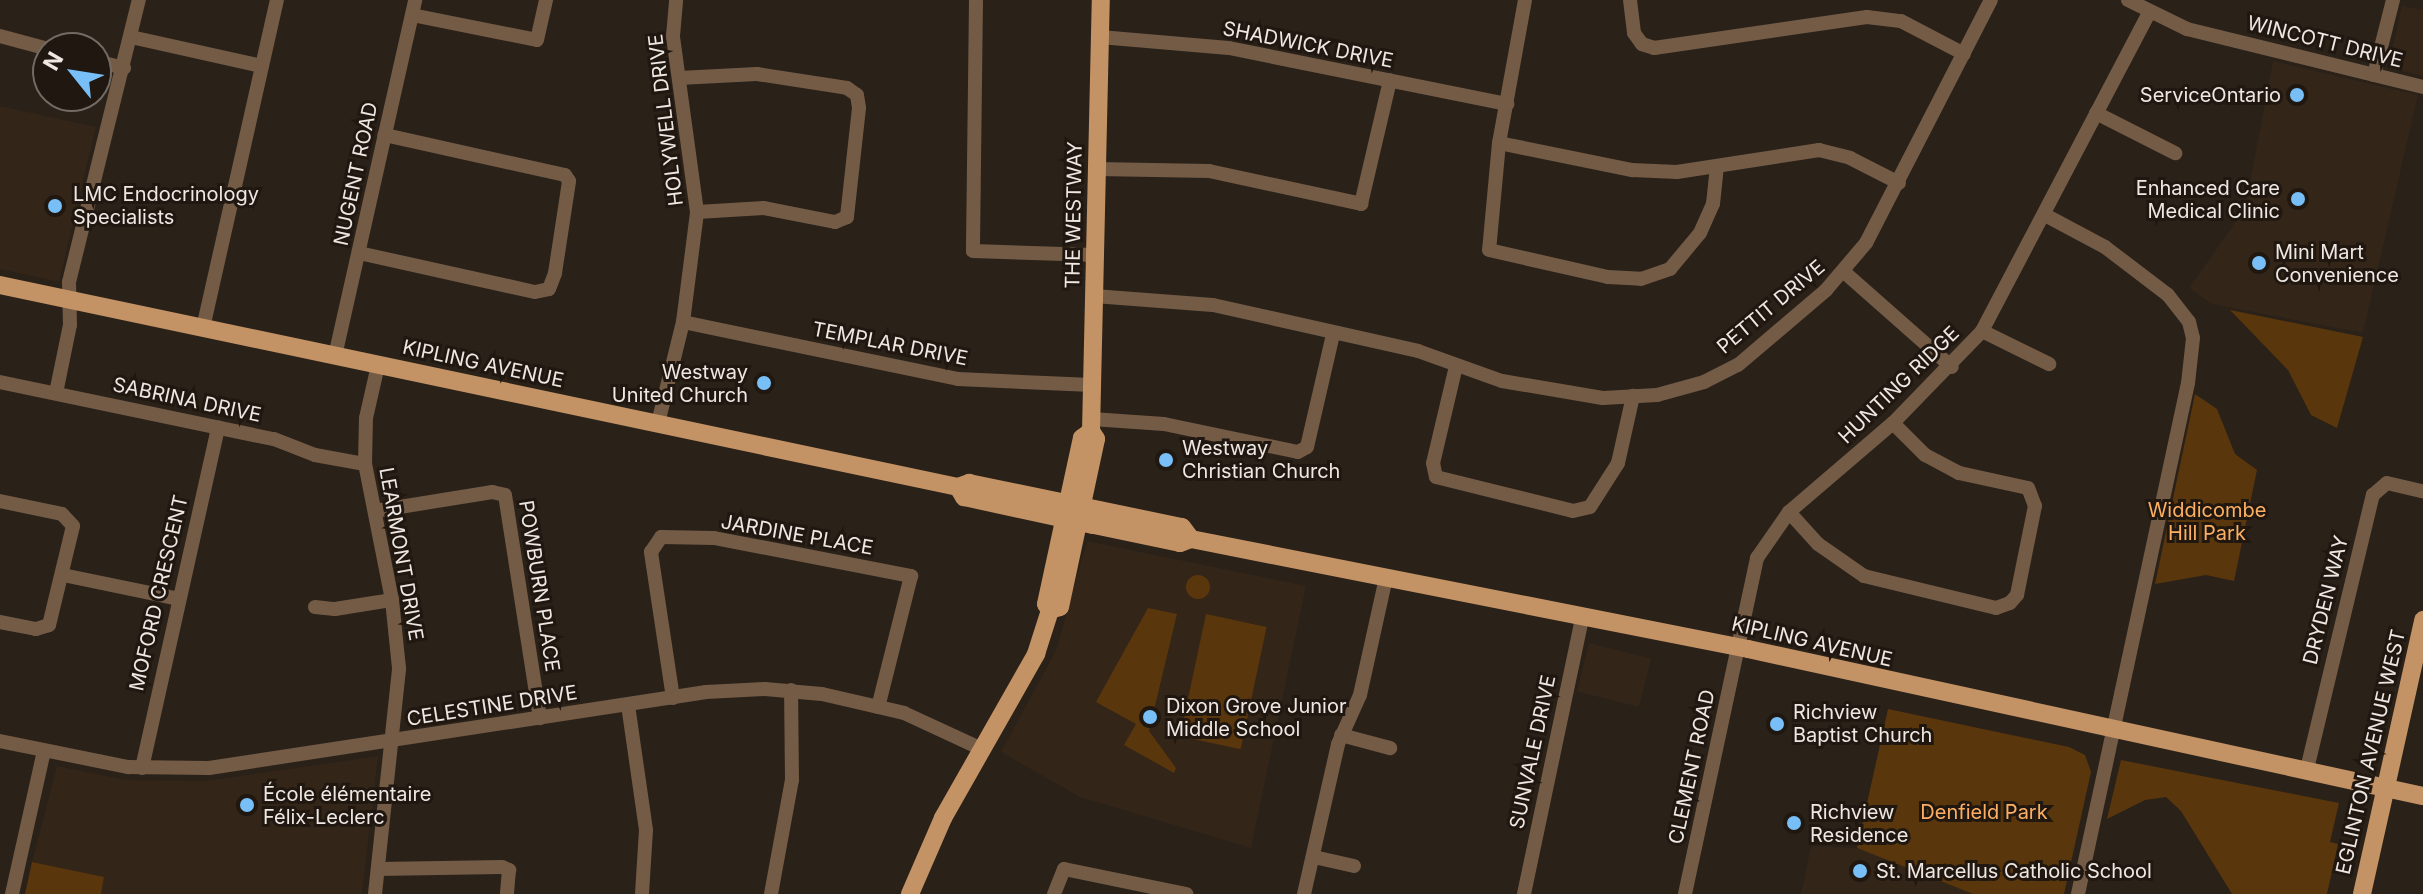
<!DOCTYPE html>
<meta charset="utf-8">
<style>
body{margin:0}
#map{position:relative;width:2423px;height:894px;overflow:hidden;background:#2a2119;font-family:Inter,sans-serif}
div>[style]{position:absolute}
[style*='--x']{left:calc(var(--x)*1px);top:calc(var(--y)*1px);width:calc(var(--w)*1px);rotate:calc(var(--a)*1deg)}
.built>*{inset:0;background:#332518;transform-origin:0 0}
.green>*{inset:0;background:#5a360d;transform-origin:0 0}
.round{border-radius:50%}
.minor>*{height:14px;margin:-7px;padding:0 7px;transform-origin:7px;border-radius:7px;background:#735b46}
.major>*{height:18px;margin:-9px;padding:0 9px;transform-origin:9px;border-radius:9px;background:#c49365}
.dots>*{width:22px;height:22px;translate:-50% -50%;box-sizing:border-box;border:4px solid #201810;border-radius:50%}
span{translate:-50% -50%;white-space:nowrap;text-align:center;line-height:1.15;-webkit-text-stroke:6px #201810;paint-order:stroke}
.street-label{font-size:20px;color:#eee7e2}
.poi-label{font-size:20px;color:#eee7e2}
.right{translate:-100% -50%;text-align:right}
.left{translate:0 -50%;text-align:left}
.park-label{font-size:20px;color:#fcaf62}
.north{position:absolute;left:32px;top:32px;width:80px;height:80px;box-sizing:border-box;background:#201810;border:2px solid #726b64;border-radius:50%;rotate:300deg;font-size:22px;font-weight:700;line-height:32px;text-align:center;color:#eee7e2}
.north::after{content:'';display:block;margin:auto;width:28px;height:36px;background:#78bff8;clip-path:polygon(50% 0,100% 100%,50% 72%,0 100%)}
</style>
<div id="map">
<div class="built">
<div style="clip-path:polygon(2402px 6px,2423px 10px,2423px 76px,2388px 68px)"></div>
<div style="clip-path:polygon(2273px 61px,2418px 95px,2363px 333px,2212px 304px,2189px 288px,2245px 209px)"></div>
<div style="clip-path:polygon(0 106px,96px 127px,59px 282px,0 269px)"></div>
<div style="clip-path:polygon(1087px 541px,1306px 586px,1251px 848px,1080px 797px,1001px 752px,1057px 648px)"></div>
<div style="left:1589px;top:643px;width:64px;height:50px;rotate:14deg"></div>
<div style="clip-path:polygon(378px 756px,362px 894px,101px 894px,104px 877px,32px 862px,57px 766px,126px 780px,205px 781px)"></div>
<div style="clip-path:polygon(1811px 846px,1857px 848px,1973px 894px,1801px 894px)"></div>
</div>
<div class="green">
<div style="clip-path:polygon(2230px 310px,2363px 337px,2337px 428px,2311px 415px,2288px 370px)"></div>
<div style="clip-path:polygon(2195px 394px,2217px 409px,2235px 454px,2257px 470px,2234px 581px,2206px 575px,2155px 584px)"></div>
<div class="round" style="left:1186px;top:575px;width:24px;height:24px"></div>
<div style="clip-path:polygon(1148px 608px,1177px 614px,1149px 731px,1176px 768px,1174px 773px,1124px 745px,1136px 724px,1096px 702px)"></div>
<div style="left:1206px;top:614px;width:62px;height:125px;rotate:12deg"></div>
<div style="clip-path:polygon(1888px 709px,2069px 747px,2085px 755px,2091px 772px,2064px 894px,1973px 894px,1857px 848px)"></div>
<div style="clip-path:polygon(2121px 760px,2339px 803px,2330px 842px,2338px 844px,2327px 894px,2232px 894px,2181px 811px,2166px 797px,2145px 800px,2107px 819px)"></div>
<div style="clip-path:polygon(32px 862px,104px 877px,101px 894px,25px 894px)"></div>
</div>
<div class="minor">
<div style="--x:976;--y:0;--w:251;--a:90.7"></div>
<div style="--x:973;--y:251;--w:122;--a:1.9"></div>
<div style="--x:1525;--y:0;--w:145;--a:100.3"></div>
<div style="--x:1499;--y:143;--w:107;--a:95.3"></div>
<div style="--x:1489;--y:250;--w:122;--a:12.8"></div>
<div style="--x:1608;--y:277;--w:33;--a:3"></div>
<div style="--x:1641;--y:279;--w:31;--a:-19"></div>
<div style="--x:1670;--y:269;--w:47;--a:-50.2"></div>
<div style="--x:1700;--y:233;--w:32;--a:-66"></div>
<div style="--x:1713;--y:204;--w:37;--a:-84"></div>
<div style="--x:1630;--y:0;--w:33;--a:83"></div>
<div style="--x:1634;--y:33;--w:14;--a:54"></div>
<div style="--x:1642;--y:44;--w:13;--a:18"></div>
<div style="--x:1654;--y:48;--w:215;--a:-8.3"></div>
<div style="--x:1867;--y:17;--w:34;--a:7"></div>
<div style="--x:1901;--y:21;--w:71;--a:27.6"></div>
<div style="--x:2128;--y:0;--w:66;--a:26.2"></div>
<div style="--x:2187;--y:29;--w:243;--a:13.8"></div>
<div style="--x:412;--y:15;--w:127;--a:11.3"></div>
<div style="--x:537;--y:40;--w:41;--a:-77.3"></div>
<div style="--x:0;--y:36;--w:50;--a:15.2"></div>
<div style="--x:131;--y:37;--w:134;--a:12.5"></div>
<div style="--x:1100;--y:37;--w:129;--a:4.9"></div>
<div style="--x:1229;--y:48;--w:284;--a:11.4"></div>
<div style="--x:96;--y:61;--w:29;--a:14"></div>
<div style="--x:2374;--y:75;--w:77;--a:-75.8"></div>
<div style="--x:679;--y:78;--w:78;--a:-2.9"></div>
<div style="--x:757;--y:74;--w:91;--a:8.8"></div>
<div style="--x:847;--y:88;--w:12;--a:35"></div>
<div style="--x:857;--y:95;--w:13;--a:81"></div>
<div style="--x:859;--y:108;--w:110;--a:96.3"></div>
<div style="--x:847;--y:217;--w:13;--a:157"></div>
<div style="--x:835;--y:222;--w:72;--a:-168.8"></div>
<div style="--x:764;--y:208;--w:67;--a:176.6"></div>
<div style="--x:2096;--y:113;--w:89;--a:26.9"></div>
<div style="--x:1499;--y:143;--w:136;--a:11.5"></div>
<div style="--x:1632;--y:170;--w:45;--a:2.5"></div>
<div style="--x:1677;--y:172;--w:144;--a:-8.8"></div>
<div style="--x:1819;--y:150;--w:32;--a:14"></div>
<div style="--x:1850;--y:158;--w:55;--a:27"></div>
<div style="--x:1097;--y:169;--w:112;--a:1"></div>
<div style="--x:1209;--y:171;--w:156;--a:12.2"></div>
<div style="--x:1361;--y:204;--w:127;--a:-76.8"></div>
<div style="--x:2045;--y:215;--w:68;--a:28.1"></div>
<div style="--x:2105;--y:247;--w:79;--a:37.3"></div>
<div style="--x:2168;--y:295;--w:34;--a:52"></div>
<div style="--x:2189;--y:322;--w:16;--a:76"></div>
<div style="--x:2193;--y:338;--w:45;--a:96.3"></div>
<div style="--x:2188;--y:383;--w:523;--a:102.15"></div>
<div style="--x:359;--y:253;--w:180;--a:12.5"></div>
<div style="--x:535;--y:292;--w:14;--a:-12"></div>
<div style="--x:549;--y:289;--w:17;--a:-69"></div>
<div style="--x:555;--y:273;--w:93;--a:-81.3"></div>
<div style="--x:569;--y:181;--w:7;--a:-124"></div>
<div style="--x:565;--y:175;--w:185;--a:-167.5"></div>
<div style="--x:1843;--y:271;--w:145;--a:41.4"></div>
<div style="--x:1094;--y:296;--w:119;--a:4.3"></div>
<div style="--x:1213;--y:305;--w:210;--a:12.6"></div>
<div style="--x:1418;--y:351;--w:89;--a:19.7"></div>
<div style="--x:1502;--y:381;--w:102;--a:9.6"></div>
<div style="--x:1603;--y:398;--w:54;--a:-3.2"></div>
<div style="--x:1657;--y:395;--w:49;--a:-15.5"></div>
<div style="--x:1704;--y:382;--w:38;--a:-27"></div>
<div style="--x:1738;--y:365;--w:116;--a:-40.4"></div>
<div style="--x:1826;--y:290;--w:62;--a:-49.6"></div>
<div style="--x:1866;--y:243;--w:273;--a:-62.8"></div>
<div style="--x:683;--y:322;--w:281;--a:11.7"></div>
<div style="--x:958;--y:379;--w:134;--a:2.6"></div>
<div style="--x:203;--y:328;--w:336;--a:-77.3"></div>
<div style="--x:1982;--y:331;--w:75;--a:26.2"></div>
<div style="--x:335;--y:356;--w:365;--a:-77.3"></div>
<div style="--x:1456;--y:366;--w:100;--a:103.3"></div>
<div style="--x:1433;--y:463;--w:14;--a:78"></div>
<div style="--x:1436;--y:477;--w:141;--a:13.9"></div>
<div style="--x:1573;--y:511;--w:17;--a:-13"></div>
<div style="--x:1590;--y:507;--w:52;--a:-57.5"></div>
<div style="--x:1618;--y:463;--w:69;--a:-77.4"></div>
<div style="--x:0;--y:382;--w:280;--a:11.8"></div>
<div style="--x:274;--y:439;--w:44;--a:21.3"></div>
<div style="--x:315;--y:455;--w:51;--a:10.2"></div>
<div style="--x:56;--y:393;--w:69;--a:-78.4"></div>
<div style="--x:70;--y:325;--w:43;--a:-91.3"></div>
<div style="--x:69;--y:282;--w:291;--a:-76.1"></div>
<div style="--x:1092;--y:419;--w:72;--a:4"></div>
<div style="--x:1164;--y:424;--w:137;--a:11.8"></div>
<div style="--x:1298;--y:452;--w:10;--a:-29"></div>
<div style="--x:1307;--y:447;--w:116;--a:-77"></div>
<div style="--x:658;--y:423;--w:104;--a:-76.1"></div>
<div style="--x:683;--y:322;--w:111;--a:-82.7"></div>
<div style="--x:697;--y:212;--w:178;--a:-97.8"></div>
<div style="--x:673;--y:36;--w:36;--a:-85"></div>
<div style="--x:0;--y:501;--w:63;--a:11.8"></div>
<div style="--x:62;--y:514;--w:16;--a:47"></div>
<div style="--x:73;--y:526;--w:102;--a:103.6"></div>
<div style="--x:49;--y:625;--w:14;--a:163"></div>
<div style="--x:36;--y:629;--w:37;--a:-169"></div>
<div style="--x:375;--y:511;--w:119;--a:-9.2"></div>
<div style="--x:492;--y:492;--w:13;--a:13"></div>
<div style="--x:505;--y:495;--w:226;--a:81.1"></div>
<div style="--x:1789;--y:512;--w:43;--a:47.8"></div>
<div style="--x:1818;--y:544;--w:56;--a:34.8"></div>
<div style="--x:1864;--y:576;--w:136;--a:13.6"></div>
<div style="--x:1996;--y:608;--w:15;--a:-20"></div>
<div style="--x:2010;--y:603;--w:11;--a:-49"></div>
<div style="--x:2017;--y:595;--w:91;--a:-78.6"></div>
<div style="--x:2035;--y:506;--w:19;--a:-111"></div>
<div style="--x:2028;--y:488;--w:71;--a:-167.7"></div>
<div style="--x:1959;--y:473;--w:38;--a:-152"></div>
<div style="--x:1925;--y:455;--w:45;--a:-135"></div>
<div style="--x:63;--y:575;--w:118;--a:11.7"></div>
<div style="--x:315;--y:607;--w:20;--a:6"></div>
<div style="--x:335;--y:609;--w:58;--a:-9"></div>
<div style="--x:673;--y:698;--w:148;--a:-98.6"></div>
<div style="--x:651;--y:552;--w:18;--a:-56"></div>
<div style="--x:661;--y:537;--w:53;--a:1.1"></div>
<div style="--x:714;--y:538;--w:201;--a:10.9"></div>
<div style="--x:911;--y:576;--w:135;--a:104.1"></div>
<div style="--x:628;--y:705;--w:126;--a:81.8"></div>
<div style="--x:646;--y:830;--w:64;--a:93.6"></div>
<div style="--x:1341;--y:735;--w:51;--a:14.9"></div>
<div style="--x:0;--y:741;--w:131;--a:11.5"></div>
<div style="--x:128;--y:767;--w:81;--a:0.7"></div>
<div style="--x:209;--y:768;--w:503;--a:-8.69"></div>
<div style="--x:706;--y:692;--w:59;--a:-2.9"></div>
<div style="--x:765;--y:689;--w:57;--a:5"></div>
<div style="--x:822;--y:694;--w:84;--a:13"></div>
<div style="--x:904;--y:713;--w:86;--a:24.8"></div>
<div style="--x:142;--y:768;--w:349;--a:-77.4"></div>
<div style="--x:2307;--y:769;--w:282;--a:-76.5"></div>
<div style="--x:2373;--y:495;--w:18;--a:-41"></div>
<div style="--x:2387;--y:483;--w:37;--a:13"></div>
<div style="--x:1314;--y:857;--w:41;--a:12.7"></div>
<div style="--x:378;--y:869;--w:124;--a:-0.9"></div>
<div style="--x:502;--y:867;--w:8;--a:23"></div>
<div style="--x:509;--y:870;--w:24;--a:95"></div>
<div style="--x:12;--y:894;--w:147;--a:-77.4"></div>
<div style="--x:375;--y:894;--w:227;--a:-83.9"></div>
<div style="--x:399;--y:668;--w:68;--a:-95.9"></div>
<div style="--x:392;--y:600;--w:139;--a:-101.2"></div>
<div style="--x:365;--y:464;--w:46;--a:-88.8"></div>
<div style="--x:366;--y:418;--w:54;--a:-77.2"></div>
<div style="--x:771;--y:894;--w:116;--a:-79.6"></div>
<div style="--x:792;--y:780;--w:90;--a:-90.6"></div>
<div style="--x:1054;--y:894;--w:27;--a:-68"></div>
<div style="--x:1064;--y:869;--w:125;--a:11.6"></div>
<div style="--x:1304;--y:894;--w:154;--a:-77.2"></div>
<div style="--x:1338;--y:744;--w:54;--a:-65.8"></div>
<div style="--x:1360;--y:695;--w:120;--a:-77.5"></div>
<div style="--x:1524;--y:894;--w:282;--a:-78.1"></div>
<div style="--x:1685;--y:894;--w:344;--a:-77.9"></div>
<div style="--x:1757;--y:558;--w:56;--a:-55.2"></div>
<div style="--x:1789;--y:512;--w:137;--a:-40.6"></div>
<div style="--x:1893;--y:423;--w:128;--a:-45.9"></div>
<div style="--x:1982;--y:331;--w:361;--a:-62.3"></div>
</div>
<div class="major">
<div style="--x:0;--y:285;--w:979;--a:11.91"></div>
<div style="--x:958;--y:487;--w:12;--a:-20"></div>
<div style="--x:969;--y:483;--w:217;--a:11.7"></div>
<div style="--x:1182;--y:527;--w:15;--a:53"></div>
<div style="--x:958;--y:487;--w:12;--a:59"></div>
<div style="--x:964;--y:497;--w:133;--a:12.2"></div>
<div style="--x:1094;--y:525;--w:88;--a:11.8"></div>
<div style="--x:1180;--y:543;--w:12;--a:-20"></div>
<div style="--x:1191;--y:539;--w:568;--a:11.17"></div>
<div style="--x:1748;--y:649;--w:691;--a:12.29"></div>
<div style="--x:1050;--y:610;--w:10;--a:-17"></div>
<div style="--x:1060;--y:607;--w:172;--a:-77.9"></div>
<div style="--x:1096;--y:439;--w:9;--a:-122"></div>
<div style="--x:1091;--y:431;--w:431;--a:-88.7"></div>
<div style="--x:910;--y:894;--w:83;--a:-66.5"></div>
<div style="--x:943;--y:818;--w:189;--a:-60.4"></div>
<div style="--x:1036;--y:654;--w:46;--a:-72.3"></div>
<div style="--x:1050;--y:610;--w:7;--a:-124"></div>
<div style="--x:1046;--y:604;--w:170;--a:-77.8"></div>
<div style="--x:1082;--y:438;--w:11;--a:-38"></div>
<div style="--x:2362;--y:894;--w:281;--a:-77.4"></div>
</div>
<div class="dots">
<div style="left:2297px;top:95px;background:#78bff8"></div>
<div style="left:2298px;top:199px;background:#78bff8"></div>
<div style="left:55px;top:206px;background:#78bff8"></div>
<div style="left:2259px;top:263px;background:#78bff8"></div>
<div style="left:764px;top:383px;background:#78bff8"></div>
<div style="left:1166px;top:460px;background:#78bff8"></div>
<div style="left:1150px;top:717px;background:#78bff8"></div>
<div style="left:1777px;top:724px;background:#78bff8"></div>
<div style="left:247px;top:805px;background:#78bff8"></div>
<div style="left:1794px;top:823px;background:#78bff8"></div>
<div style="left:1860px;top:871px;background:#78bff8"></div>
</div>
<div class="street-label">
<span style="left:2325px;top:42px;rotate:14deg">WINCOTT DRIVE</span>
<span style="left:1308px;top:45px;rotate:11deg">SHADWICK DRIVE</span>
<span style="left:666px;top:120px;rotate:-97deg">HOLYWELL DRIVE</span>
<span style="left:356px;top:174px;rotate:-78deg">NUGENT ROAD</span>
<span style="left:1074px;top:215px;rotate:-89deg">THE WESTWAY</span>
<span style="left:1771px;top:307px;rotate:-40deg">PETTIT DRIVE</span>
<span style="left:890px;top:344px;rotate:11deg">TEMPLAR DRIVE</span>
<span style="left:483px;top:364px;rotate:12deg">KIPLING AVENUE</span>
<span style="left:1899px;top:385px;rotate:-44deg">HUNTING RIDGE</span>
<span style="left:187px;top:400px;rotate:12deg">SABRINA DRIVE</span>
<span style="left:797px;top:535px;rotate:10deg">JARDINE PLACE</span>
<span style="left:401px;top:554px;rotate:80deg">LEARMONT DRIVE</span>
<span style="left:539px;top:586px;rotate:81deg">POWBURN PLACE</span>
<span style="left:159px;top:593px;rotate:-77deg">MOFORD CRESCENT</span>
<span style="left:2326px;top:600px;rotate:-76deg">DRYDEN WAY</span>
<span style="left:1812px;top:642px;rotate:13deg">KIPLING AVENUE</span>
<span style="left:492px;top:706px;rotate:-9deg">CELESTINE DRIVE</span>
<span style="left:1533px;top:752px;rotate:-78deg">SUNVALE DRIVE</span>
<span style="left:2371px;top:752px;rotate:-77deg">EGLINTON AVENUE WEST</span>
<span style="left:1692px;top:767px;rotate:-78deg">CLEMENT ROAD</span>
</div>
<div class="poi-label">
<span class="right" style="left:2281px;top:95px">ServiceOntario</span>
<span class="right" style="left:2280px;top:200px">Enhanced Care<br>Medical Clinic</span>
<span class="left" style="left:73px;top:206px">LMC Endocrinology<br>Specialists</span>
<span class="left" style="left:2275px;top:264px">Mini Mart<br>Convenience</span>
<span class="right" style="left:748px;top:384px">Westway<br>United Church</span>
<span class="left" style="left:1182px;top:460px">Westway<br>Christian Church</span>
<span class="left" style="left:1166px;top:718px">Dixon Grove Junior<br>Middle School</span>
<span class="left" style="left:1793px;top:724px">Richview<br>Baptist Church</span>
<span class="left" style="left:263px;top:806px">École élémentaire<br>Félix-Leclerc</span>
<span class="left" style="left:1810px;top:824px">Richview<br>Residence</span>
<span class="left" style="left:1876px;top:871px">St. Marcellus Catholic School</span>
</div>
<div class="park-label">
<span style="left:2207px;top:522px">Widdicombe<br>Hill Park</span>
<span style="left:1984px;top:812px">Denfield Park</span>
</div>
<div class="north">N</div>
</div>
